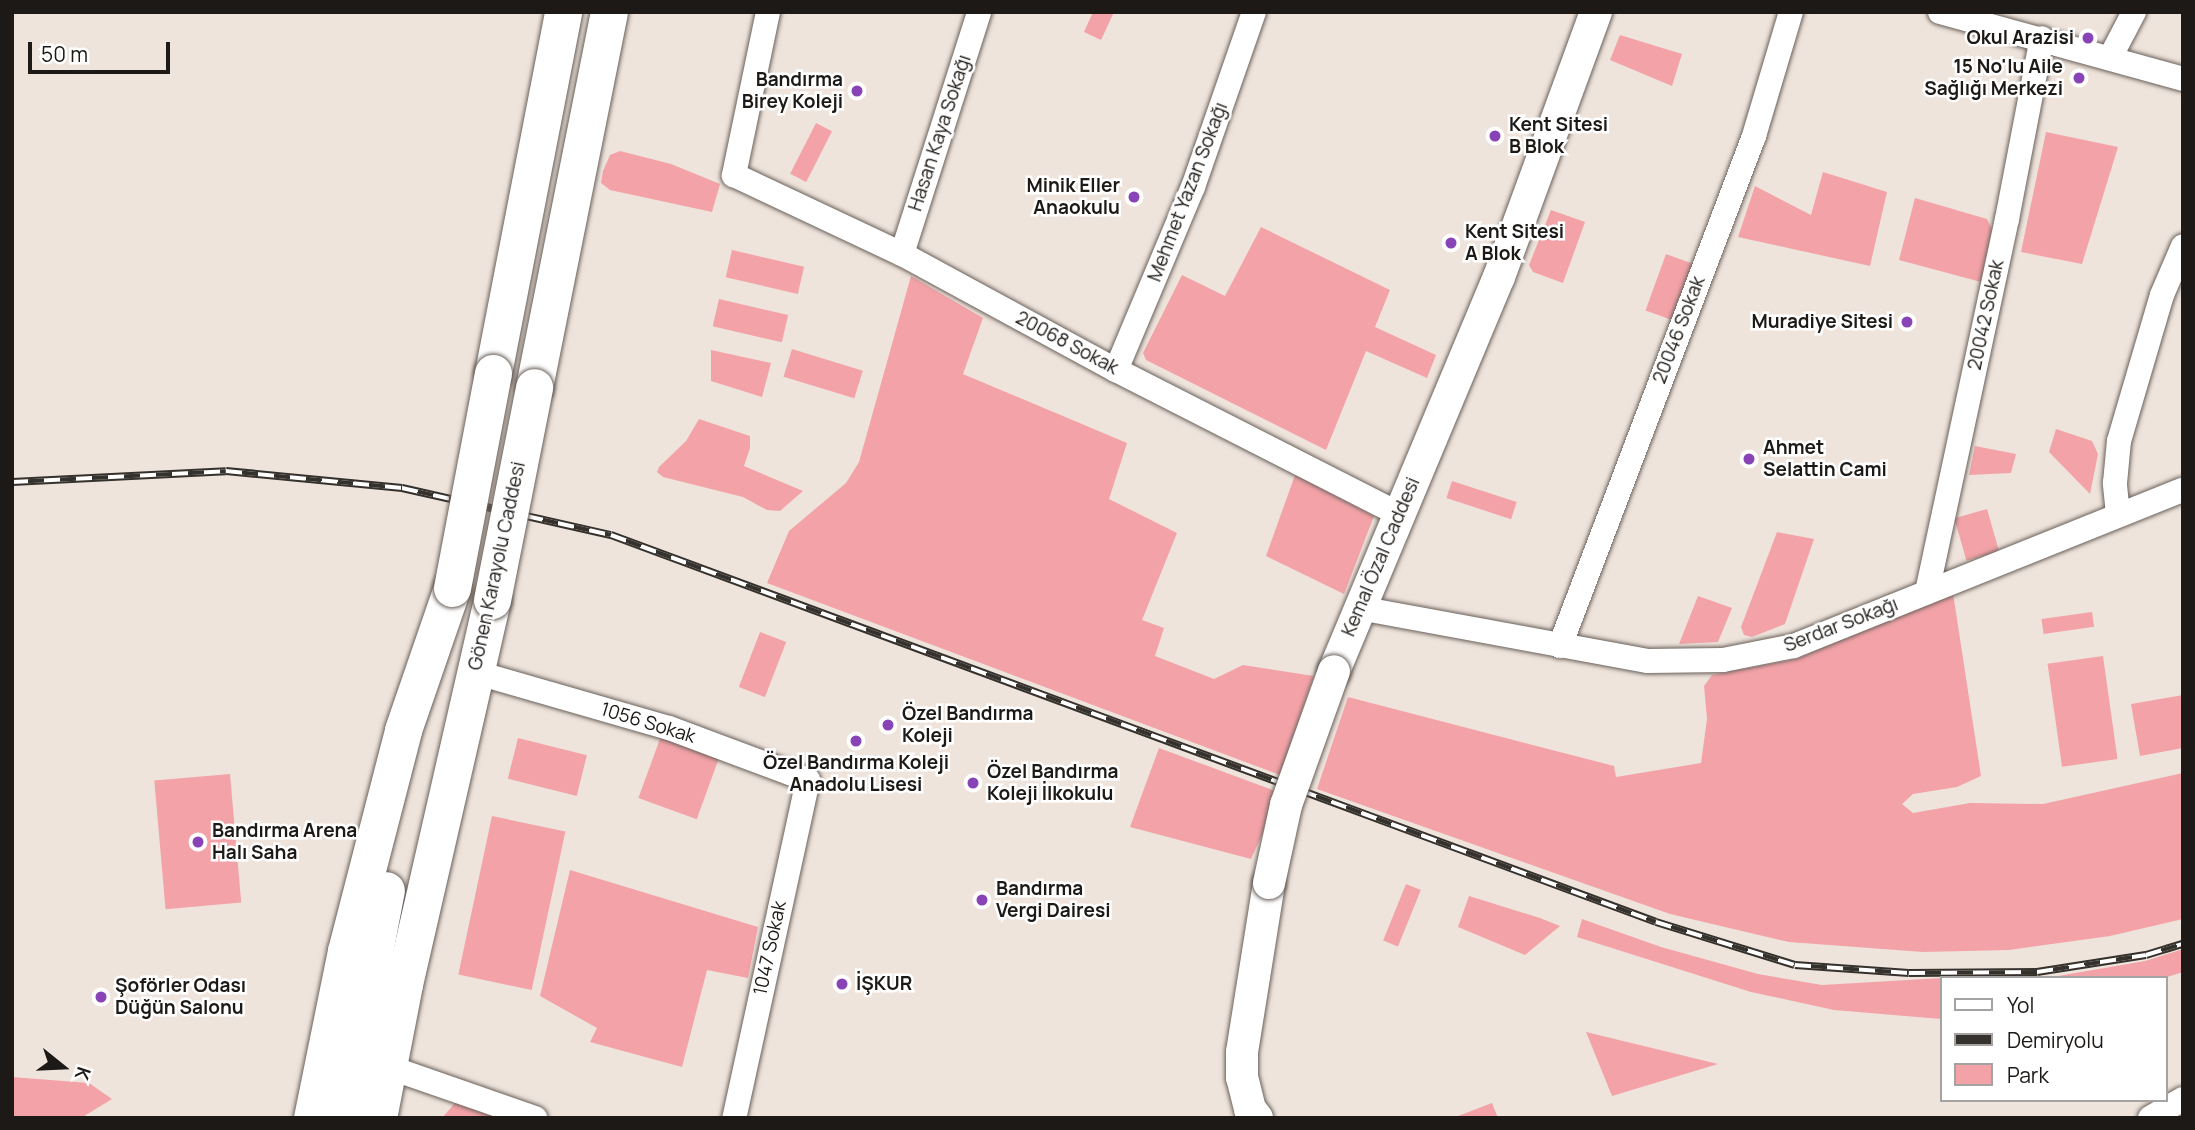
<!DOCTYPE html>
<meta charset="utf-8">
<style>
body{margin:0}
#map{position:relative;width:2195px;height:1130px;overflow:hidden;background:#eee4dc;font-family:Manrope,sans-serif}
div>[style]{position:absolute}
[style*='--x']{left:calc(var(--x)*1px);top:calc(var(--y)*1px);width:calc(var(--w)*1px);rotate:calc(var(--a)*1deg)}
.green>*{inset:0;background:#f3a3a8;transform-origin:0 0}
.roads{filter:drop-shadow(0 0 2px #69605a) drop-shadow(0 0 2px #69605a)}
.minor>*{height:24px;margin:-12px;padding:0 12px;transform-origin:12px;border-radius:12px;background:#fff}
.major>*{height:32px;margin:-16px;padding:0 16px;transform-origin:16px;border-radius:16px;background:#fff}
.highway>*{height:37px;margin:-18.5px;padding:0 18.5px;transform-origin:18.5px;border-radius:18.5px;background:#fff}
.rail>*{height:8px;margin-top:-4px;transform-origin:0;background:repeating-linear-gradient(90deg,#fff 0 16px,#35312d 0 32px);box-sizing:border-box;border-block:2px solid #35312d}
.bridges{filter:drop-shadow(0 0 2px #69605a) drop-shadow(0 0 2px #69605a)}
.major-bridge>*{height:32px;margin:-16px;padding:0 16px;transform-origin:16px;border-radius:16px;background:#fff}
.highway-bridge>*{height:37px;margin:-18.5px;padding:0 18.5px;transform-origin:18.5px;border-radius:18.5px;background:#fff}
.dots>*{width:19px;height:19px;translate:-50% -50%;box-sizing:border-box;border:4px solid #fff;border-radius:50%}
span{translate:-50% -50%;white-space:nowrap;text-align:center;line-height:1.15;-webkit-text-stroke:5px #fff;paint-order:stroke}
.poi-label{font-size:19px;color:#1c1916;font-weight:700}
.right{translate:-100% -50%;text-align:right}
.left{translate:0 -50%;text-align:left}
.street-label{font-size:19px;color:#1c1916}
.frame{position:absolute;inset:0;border:14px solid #1c1916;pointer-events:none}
.legend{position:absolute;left:1940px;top:976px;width:228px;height:126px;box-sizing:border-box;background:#fff;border:2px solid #a4a3a2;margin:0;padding:9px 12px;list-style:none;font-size:21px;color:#1c1916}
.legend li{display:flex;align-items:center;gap:14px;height:35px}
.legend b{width:35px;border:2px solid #a4a3a2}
.north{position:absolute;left:28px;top:1032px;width:70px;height:70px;-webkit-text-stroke:5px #fff;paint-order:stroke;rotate:108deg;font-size:19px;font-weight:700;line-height:28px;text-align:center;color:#1c1916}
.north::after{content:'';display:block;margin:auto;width:24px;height:32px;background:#1c1916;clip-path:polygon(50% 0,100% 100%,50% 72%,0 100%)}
.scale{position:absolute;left:28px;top:42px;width:142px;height:32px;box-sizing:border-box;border:4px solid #1c1916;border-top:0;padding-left:9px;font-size:21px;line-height:24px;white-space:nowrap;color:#1c1916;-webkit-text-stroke:5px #fff;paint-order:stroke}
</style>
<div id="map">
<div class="green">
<div style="clip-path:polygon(1093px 12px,1114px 12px,1101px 40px,1084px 32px)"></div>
<div style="clip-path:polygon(1620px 35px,1682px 54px,1672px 86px,1610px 60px)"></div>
<div style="left:816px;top:123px;width:18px;height:57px;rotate:27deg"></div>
<div style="clip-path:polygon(2046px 132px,2118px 147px,2082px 264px,2021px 252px)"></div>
<div style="clip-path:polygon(620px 151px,671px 164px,720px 184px,712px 212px,610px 190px,601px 183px,603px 171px,610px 155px)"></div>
<div style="clip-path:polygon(1823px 172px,1887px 192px,1870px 266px,1738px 237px,1755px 186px,1811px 215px)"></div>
<div style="clip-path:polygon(1915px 198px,1987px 219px,1992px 229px,1981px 282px,1899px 260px)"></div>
<div style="clip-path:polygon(1551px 210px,1585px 222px,1563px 283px,1533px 272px,1529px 265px)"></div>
<div style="clip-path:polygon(1261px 227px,1390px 290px,1375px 327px,1436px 355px,1427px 378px,1366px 351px,1326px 450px,1146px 360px,1143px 353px,1182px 275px,1225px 296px)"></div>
<div style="left:732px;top:250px;width:74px;height:28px;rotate:13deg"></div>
<div style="left:1666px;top:254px;width:35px;height:60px;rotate:20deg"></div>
<div style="clip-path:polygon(911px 276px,983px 318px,963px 374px,1127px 443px,1109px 499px,1177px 533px,1142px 620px,1164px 628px,1155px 656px,1214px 679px,1243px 665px,1314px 676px,1280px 775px,767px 583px,789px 531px,846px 483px,859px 462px)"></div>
<div style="left:719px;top:299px;width:71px;height:28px;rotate:13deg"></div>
<div style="left:792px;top:349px;width:74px;height:29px;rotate:17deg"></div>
<div style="clip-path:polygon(711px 350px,771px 363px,762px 397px,711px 381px)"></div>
<div style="clip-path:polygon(699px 419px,750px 436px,750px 448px,744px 466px,803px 491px,780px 511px,767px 510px,743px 497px,663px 477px,657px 472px,659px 467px,686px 441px)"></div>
<div style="clip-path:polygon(2056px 429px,2092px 441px,2098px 454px,2090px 494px,2049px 452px)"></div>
<div style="clip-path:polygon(1975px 446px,2016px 454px,2011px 473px,1969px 475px)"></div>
<div style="clip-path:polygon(1295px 475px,1374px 516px,1344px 594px,1266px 556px)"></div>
<div style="left:1452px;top:481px;width:68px;height:18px;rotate:18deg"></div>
<div style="left:1987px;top:509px;width:44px;height:34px;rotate:74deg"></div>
<div style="clip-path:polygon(1777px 532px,1814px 539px,1785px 624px,1752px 637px,1744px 635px,1741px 627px)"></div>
<div style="clip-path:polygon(1953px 593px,1981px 776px,1957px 787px,1913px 794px,1902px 804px,1913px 813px,1970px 803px,2043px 804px,2183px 773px,2183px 919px,2110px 936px,2009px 950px,1923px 952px,1789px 942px,1670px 914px,1317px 789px,1348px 697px,1614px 766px,1616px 777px,1701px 763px,1707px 719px,1704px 686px,1712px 675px,1796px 659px)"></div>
<div style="clip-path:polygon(1698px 596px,1732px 608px,1718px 642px,1679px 644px)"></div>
<div style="left:2092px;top:612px;width:15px;height:51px;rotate:82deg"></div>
<div style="left:760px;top:632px;width:28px;height:59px;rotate:21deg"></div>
<div style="left:2103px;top:656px;width:104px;height:56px;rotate:82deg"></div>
<div style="clip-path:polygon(2183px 695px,2183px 748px,2140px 756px,2131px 704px)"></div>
<div style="left:661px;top:736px;width:62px;height:66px;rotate:20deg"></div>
<div style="left:518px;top:738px;width:71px;height:42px;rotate:14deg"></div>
<div style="clip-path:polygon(1159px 748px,1281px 793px,1251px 859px,1130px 827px)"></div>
<div style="left:230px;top:774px;width:129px;height:76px;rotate:85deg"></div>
<div style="left:492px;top:816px;width:75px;height:162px;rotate:12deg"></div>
<div style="clip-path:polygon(570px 870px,758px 927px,748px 978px,707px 970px,682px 1067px,590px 1042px,597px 1028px,540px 996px)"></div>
<div style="left:1406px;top:884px;width:16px;height:61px;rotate:22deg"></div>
<div style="clip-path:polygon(1469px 896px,1540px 918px,1560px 926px,1525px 955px,1458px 927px)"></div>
<div style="clip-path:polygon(1582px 919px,1661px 947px,1758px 974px,1822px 985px,1941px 978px,1941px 1019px,1834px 1010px,1751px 992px,1577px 937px)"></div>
<div style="clip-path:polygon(2183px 949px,2183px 972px,2164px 978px,2046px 978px,2145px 961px)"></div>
<div style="clip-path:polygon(1586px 1032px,1718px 1064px,1612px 1096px)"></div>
<div style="clip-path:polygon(12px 1077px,89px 1083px,112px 1099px,81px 1118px,12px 1118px)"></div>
<div style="clip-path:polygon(455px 1103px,524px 1118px,442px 1118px)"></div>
<div style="clip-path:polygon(1492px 1103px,1498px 1118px,1458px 1118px,1458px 1116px)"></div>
</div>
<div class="roads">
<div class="minor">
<div style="--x:768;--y:12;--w:167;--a:101.8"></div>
<div style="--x:734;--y:175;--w:186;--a:25.2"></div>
<div style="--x:902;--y:254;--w:243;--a:28.5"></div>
<div style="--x:1116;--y:370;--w:318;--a:27"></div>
<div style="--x:1940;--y:12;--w:252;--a:15.4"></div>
<div style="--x:2111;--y:56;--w:50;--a:-62.4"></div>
<div style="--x:902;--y:254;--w:254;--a:-72.3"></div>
<div style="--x:1116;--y:370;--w:199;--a:-67.2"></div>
<div style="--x:1193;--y:187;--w:185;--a:-70.8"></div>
<div style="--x:2118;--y:514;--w:31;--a:-96"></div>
<div style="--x:2115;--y:483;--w:42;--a:-84.6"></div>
<div style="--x:2119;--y:441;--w:152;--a:-73.6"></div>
<div style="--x:2162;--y:295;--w:53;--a:-66.8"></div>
<div style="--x:1927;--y:592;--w:381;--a:-77.9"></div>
<div style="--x:2007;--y:219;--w:184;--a:-79.1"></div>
<div style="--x:1359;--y:608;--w:294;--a:10.4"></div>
<div style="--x:1648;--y:661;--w:75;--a:-0.8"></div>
<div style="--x:1723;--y:660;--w:72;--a:-11.2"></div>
<div style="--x:1794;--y:646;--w:419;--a:-21.9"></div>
<div style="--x:1560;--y:646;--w:546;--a:-69.17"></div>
<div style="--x:1754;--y:136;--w:129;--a:-73.4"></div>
<div style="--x:485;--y:675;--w:191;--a:16.1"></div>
<div style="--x:669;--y:728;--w:148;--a:20.5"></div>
<div style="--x:808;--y:780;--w:346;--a:102.3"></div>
<div style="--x:403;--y:1072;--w:140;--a:19.2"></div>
<div style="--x:2150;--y:1118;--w:38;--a:-30"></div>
</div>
<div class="major">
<div style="--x:1334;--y:671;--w:427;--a:-67.3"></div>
<div style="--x:1499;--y:277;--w:282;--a:-69.9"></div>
<div style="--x:1257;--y:1118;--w:11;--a:-128"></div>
<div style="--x:1250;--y:1109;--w:32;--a:-104"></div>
<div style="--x:1242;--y:1078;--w:26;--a:-90"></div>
<div style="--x:1242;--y:1052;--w:171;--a:-80.9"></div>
</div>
<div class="highway">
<div style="--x:493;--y:373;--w:368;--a:-79"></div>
<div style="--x:534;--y:387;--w:382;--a:-78.7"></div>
<div style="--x:312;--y:1118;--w:170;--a:-78.5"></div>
<div style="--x:346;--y:951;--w:228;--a:-75.5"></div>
<div style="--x:403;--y:730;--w:150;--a:-71"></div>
<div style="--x:342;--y:1118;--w:232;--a:-79.1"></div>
<div style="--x:378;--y:1118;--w:136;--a:-79"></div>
<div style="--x:404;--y:984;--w:394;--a:-77.1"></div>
</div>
</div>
<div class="rail">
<div style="--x:12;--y:482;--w:214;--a:-2.9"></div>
<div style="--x:226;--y:471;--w:177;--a:5.5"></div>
<div style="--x:402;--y:488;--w:214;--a:12.7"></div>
<div style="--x:611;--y:535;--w:1114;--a:20.32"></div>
<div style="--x:1656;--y:922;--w:145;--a:17.2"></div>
<div style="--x:1795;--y:965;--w:114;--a:4"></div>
<div style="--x:1909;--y:973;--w:128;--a:-0.4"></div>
<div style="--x:2037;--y:972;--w:110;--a:-8.9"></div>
<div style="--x:2146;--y:955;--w:39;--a:-17"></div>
</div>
<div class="bridges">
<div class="major-bridge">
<div style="--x:1269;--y:883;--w:80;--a:-77.7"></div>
<div style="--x:1286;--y:805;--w:142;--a:-70.3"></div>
</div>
<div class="highway-bridge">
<div style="--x:452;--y:588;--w:219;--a:-79.2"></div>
<div style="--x:492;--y:600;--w:217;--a:-78.8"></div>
</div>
</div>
<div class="dots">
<div style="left:2088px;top:38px;background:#8844b7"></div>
<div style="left:2079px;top:78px;background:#8844b7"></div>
<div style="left:857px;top:91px;background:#8844b7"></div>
<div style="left:1495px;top:136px;background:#8844b7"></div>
<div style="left:1134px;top:197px;background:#8844b7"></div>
<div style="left:1451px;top:243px;background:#8844b7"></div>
<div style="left:1907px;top:322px;background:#8844b7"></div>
<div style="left:1749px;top:459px;background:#8844b7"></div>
<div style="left:888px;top:725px;background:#8844b7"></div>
<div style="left:856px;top:741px;background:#8844b7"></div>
<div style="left:973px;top:783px;background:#8844b7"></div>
<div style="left:198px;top:842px;background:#8844b7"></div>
<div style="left:982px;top:900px;background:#8844b7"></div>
<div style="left:842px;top:984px;background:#8844b7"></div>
<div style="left:101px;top:997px;background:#8844b7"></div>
</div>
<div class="poi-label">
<span class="right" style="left:2074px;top:38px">Okul Arazisi</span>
<span class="right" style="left:2063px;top:78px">15 No'lu Aile<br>Sağlığı Merkezi</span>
<span class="right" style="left:843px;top:91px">Bandırma<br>Birey Koleji</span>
<span class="left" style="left:1509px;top:136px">Kent Sitesi<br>B Blok</span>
<span class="right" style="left:1120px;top:197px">Minik Eller<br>Anaokulu</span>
<span class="left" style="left:1465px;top:243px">Kent Sitesi<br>A Blok</span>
<span class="right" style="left:1893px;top:322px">Muradiye Sitesi</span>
<span class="left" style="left:1763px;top:459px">Ahmet<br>Selattin Cami</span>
<span class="left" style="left:902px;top:725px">Özel Bandırma<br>Koleji</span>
<span style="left:856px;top:774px">Özel Bandırma Koleji<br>Anadolu Lisesi</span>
<span class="left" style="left:987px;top:783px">Özel Bandırma<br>Koleji İlkokulu</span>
<span class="left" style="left:212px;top:842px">Bandırma Arena<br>Halı Saha</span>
<span class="left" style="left:996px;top:900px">Bandırma<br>Vergi Dairesi</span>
<span class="left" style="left:856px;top:984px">İŞKUR</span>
<span class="left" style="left:115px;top:997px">Şoförler Odası<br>Düğün Salonu</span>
</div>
<div class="street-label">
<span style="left:940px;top:133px;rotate:-72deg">Hasan Kaya Sokağı</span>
<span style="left:1188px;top:192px;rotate:-69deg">Mehmet Yazan Sokağı</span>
<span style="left:1986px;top:315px;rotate:-78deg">20042 Sokak</span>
<span style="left:1679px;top:330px;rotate:-69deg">20046 Sokak</span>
<span style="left:1067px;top:343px;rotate:28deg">20068 Sokak</span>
<span style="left:1381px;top:557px;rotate:-67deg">Kemal Özal Caddesi</span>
<span style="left:497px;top:566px;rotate:-78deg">Gönen Karayolu Caddesi</span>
<span style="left:1841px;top:625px;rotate:-21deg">Serdar Sokağı</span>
<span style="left:648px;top:723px;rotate:17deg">1056 Sokak</span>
<span style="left:770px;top:948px;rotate:-78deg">1047 Sokak</span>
</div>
<div class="frame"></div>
<ul class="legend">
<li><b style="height:9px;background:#fff"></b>Yol</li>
<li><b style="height:9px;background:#35312d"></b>Demiryolu</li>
<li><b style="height:19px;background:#f3a3a8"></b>Park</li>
</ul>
<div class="north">K</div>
<div class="scale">50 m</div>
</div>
